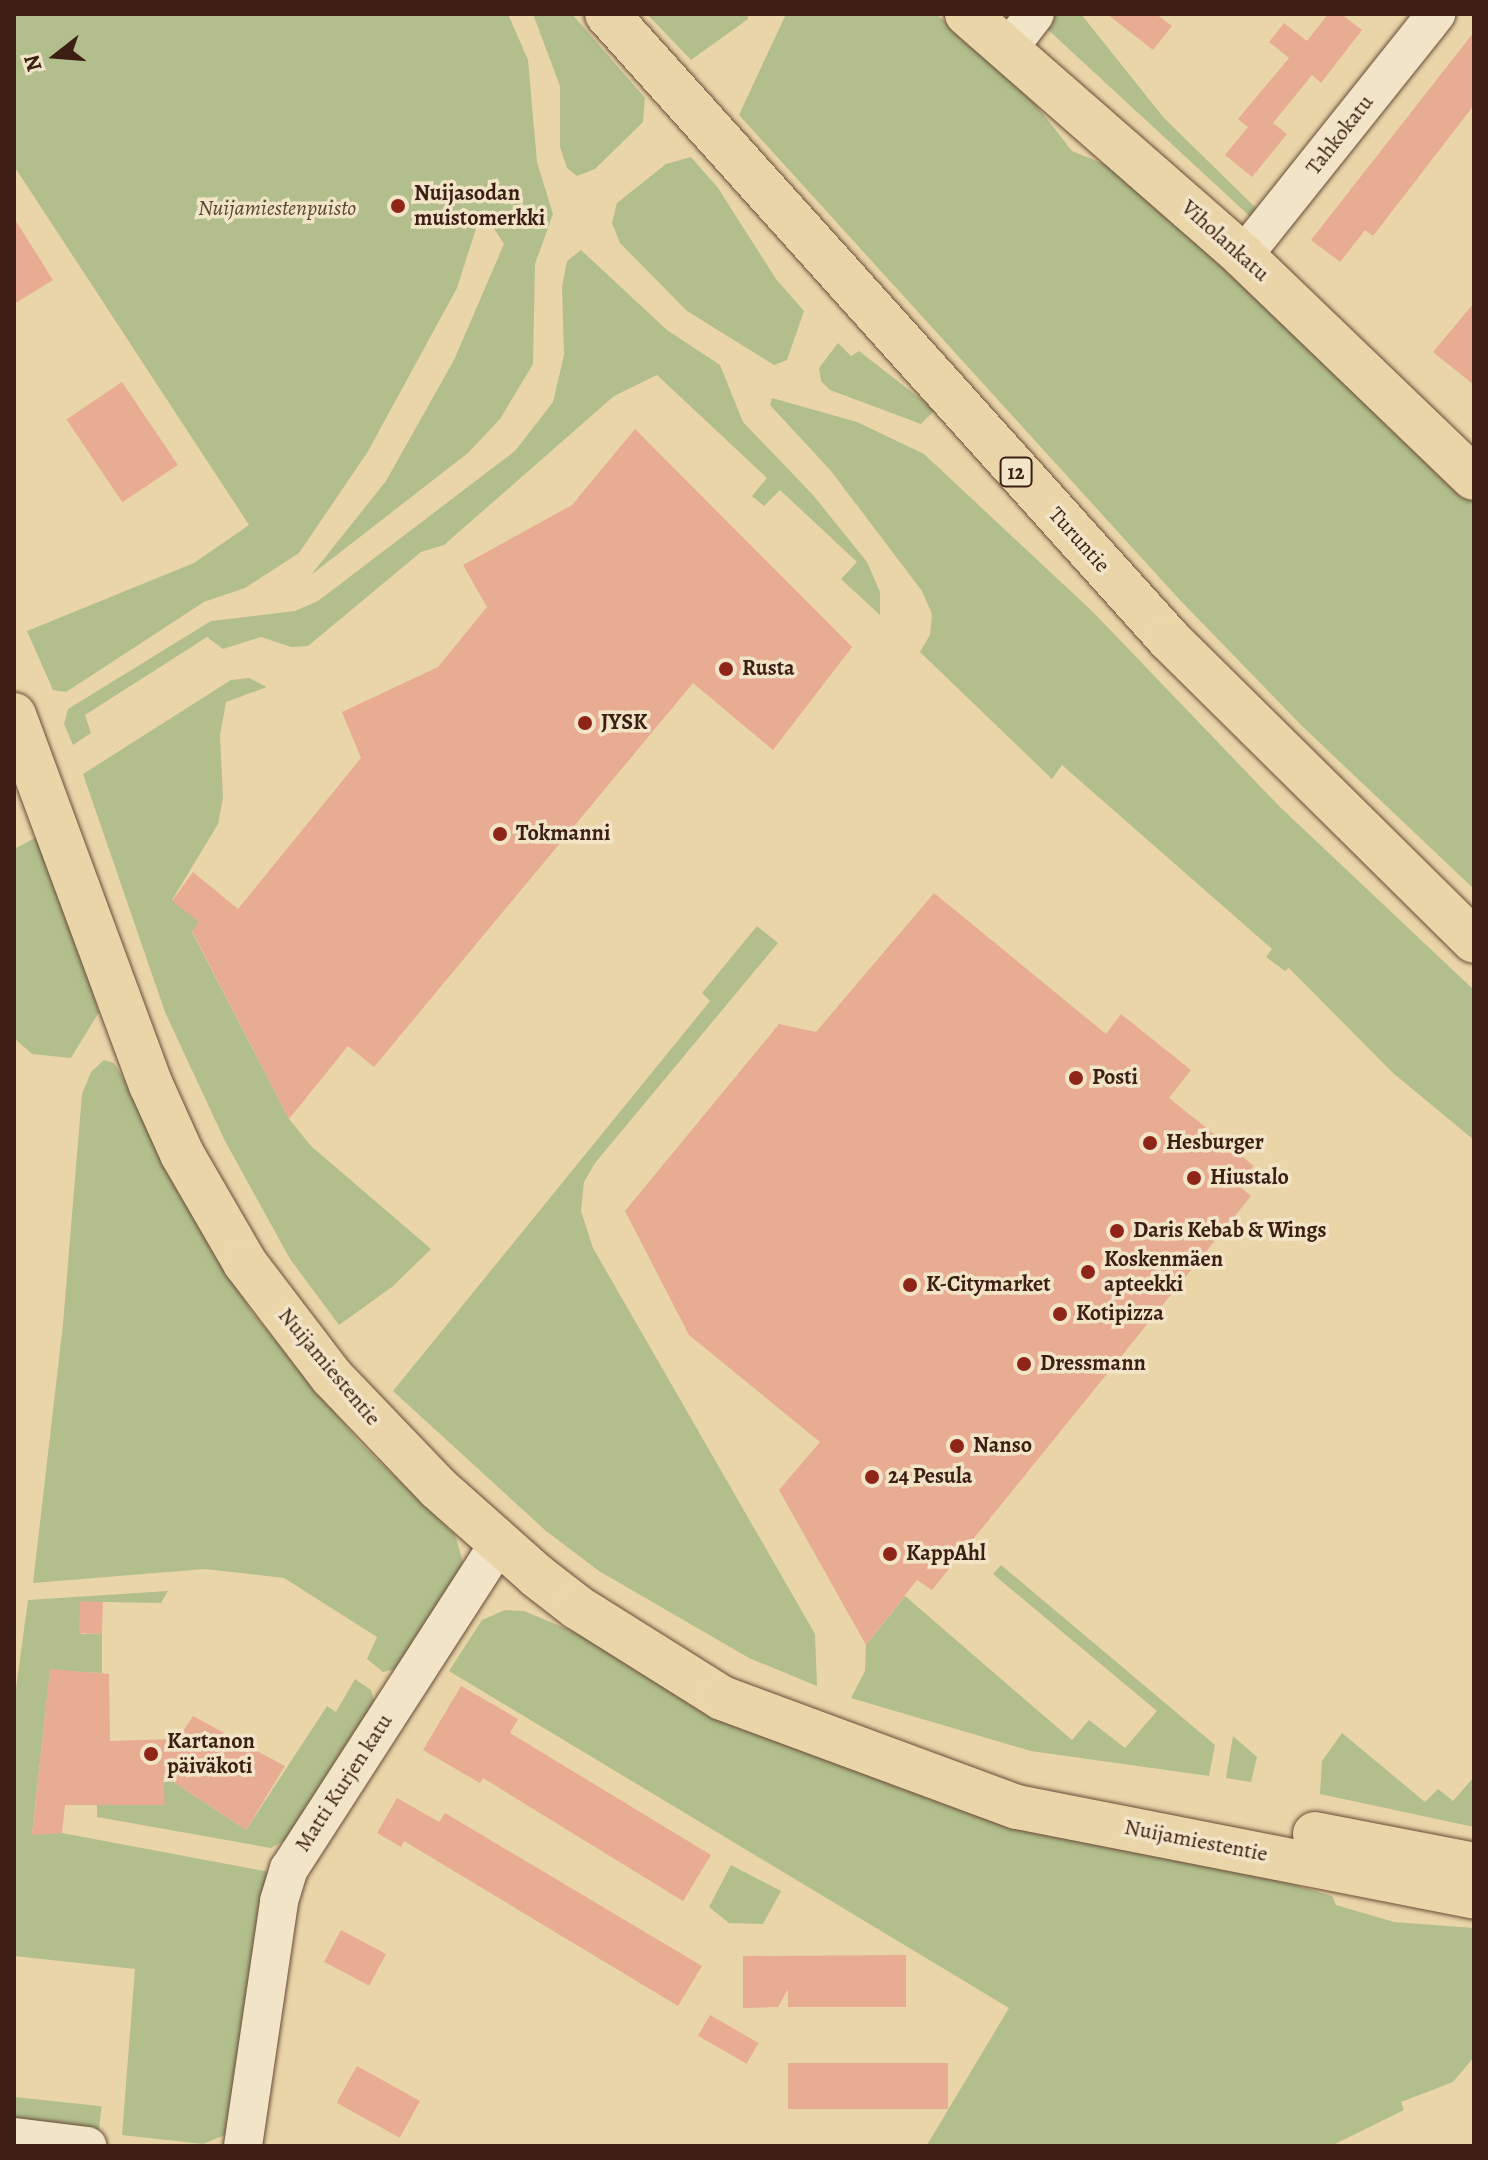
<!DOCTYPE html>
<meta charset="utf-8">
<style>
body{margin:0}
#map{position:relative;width:1488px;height:2160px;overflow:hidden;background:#ead5a9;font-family:Alegreya,serif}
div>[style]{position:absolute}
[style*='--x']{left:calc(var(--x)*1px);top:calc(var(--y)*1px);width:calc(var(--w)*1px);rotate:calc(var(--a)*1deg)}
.green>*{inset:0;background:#b2be8c;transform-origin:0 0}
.building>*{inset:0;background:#e7ac92;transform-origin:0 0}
.roads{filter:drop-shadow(0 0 2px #684c38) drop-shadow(0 0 2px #684c38)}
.minor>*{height:38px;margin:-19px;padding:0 19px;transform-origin:19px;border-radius:19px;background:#f1e4c7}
.major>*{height:44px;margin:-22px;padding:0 22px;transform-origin:22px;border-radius:22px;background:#ead5a9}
.highway>*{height:44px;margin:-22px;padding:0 22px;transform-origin:22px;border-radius:22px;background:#ead5a9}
.dots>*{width:22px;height:22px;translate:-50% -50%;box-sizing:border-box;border:4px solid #f1e4c7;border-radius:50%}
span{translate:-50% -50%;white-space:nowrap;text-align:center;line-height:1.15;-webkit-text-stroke:7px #f1e4c7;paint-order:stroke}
.shield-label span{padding:2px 6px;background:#f1e4c7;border:2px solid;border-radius:6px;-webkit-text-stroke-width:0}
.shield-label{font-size:20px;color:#3c1e13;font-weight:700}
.street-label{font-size:22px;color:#3c1e13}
.poi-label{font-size:22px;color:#3c1e13;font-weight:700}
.left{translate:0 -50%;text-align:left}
.park-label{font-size:22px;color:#5a4631;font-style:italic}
.frame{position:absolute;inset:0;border:16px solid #3c1e13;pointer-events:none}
.north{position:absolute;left:16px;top:16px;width:80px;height:80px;-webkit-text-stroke:6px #f1e4c7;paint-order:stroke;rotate:253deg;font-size:22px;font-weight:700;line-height:32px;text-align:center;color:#3c1e13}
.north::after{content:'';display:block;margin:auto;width:28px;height:36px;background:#3c1e13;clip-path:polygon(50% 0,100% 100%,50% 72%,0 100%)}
</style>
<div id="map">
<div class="green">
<div style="clip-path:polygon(14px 14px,508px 14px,528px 60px,537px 162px,553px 214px,535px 264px,533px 364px,500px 419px,468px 453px,311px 575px,386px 481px,454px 360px,504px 244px,482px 210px,457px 288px,367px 453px,299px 553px,245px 588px,204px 602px,66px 692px,53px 690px,27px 631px,194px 563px,249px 525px,14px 166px)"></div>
<div style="clip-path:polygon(533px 14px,572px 14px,645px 98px,643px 122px,595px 169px,577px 176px,567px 168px,560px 147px,560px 86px)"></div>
<div style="clip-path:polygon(647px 14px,748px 14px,748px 19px,691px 60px)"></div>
<div style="clip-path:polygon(786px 14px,936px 14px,1022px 87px,1072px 151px,1121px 171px,1474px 502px,1474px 889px,1302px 726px,1178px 598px,739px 115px)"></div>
<div style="clip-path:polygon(1048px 14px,1081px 14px,1164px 118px,1262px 214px,1255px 221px,1044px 26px)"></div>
<div style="clip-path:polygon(691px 157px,718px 188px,776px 279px,804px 311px,787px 360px,774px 365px,687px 311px,620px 243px,612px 223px,617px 203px,666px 164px)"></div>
<div style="clip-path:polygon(581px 250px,667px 330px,720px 365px,743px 422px,813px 495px,867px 562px,880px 592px,880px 615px,841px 579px,857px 562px,780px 490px,764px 506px,752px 496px,767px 478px,657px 375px,614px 396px,444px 545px,421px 552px,308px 646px,291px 647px,261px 637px,223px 649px,207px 637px,85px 715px,91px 733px,73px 745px,64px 724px,68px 709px,211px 621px,295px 611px,318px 601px,515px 451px,553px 402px,564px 355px,562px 287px,567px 261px)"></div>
<div style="clip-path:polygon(838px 343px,851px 356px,859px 351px,935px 410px,921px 424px,830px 390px,821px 381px,819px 368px)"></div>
<div style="clip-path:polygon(772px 398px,857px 422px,924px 454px,1093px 612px,1280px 807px,1474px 990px,1474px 1140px,1393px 1073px,1289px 968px,1285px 971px,1266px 957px,1272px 949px,1062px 765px,1052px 779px,920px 652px,930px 635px,932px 614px,922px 591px,831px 471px,770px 405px)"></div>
<div style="clip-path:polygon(249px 678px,267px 687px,226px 702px,220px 735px,223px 798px,218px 824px,172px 900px,199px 922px,192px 932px,289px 1119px,311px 1146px,431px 1249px,392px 1287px,339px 1325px,290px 1259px,224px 1139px,165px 1012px,83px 774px,231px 680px)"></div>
<div style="clip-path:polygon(37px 837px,46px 844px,99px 1012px,71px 1058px,32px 1054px,14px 1038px,14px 849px)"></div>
<div style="clip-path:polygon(757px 926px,778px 943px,595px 1163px,584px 1182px,581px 1211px,593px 1248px,815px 1634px,817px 1686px,749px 1658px,599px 1571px,546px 1531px,393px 1391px,710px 1001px,702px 993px)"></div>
<div style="clip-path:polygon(104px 1060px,114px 1063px,122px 1076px,182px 1198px,252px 1312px,360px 1443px,455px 1535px,463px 1562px,454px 1586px,404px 1667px,383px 1672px,367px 1659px,377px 1637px,284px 1578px,205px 1569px,33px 1583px,63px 1324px,82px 1094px,91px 1072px)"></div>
<div style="clip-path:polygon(1001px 1565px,1215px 1745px,1209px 1776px,1031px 1751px,851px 1698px,865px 1671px,866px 1645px,905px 1596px,1072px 1740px,1089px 1720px,1125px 1748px,1157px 1711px,993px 1574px)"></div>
<div style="clip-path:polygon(168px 1591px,161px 1603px,103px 1602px,81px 1634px,102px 1634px,102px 1673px,50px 1670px,32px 1834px,62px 1833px,270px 1872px,230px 2133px,203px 2144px,122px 2135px,135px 1969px,14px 1956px,14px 1703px,28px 1600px)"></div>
<div style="clip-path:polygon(505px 1610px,524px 1611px,610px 1647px,1202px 1859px,1332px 1896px,1336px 1905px,1394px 1922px,1474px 1928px,1474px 2057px,1453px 2082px,1401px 2102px,1404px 2110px,1331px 2146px,927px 2145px,1009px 2008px,449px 1671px,482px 1620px)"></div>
<div style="clip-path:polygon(355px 1679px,371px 1690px,376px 1706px,289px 1838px,271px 1848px,97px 1817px,97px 1805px,164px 1805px,163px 1775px,246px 1830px,327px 1706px,336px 1712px)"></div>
<div style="clip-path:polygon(1342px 1733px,1425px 1802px,1438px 1789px,1453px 1801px,1474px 1777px,1474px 1827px,1320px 1794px,1322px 1761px)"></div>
<div style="clip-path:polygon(1233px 1736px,1257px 1757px,1251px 1782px,1226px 1778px)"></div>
<div style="clip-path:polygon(731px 1865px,781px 1891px,763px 1924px,729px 1923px,709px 1907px)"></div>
<div style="left:14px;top:2097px;width:88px;height:27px;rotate:6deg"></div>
</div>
<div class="building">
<div style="clip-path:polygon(1107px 14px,1156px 14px,1172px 26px,1153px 50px)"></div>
<div style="clip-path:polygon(1328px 14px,1341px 14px,1362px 30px,1321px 83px,1312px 75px,1273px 123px,1287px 134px,1252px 177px,1225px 155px,1248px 127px,1238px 119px,1289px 58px,1269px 42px,1284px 23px,1307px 41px)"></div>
<div style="clip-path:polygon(1474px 32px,1474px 105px,1373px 236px,1365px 230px,1340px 262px,1311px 240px)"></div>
<div style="clip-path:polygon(14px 218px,53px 280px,14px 304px)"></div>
<div style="clip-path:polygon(1474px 303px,1474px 385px,1433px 352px)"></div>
<div style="left:122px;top:382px;width:100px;height:67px;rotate:56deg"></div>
<div style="clip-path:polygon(635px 429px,852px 647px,773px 750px,693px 683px,374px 1067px,348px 1046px,289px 1119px,192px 931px,199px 922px,172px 901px,193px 872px,238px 909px,361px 758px,342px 712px,438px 667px,487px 607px,463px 565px,572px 505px)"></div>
<div style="clip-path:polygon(934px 893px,1106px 1034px,1121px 1014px,1191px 1070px,1169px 1098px,1254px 1166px,1238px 1185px,1251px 1196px,932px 1590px,917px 1580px,866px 1645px,779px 1490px,820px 1442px,689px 1335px,625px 1211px,779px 1024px,816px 1032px)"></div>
<div style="left:103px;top:1602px;width:32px;height:23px;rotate:92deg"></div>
<div style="clip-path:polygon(50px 1669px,109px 1674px,110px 1741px,178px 1739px,193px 1716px,285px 1766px,246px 1830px,163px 1775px,165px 1805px,65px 1805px,62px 1833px,32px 1835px)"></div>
<div style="clip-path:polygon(461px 1686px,518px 1719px,510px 1733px,711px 1855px,683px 1901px,483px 1778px,480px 1783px,423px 1750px)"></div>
<div style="clip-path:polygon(397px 1798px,439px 1822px,445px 1813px,702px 1966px,678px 2006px,404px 1841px,401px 1847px,377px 1833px)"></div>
<div style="left:341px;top:1930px;width:51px;height:36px;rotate:28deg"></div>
<div style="clip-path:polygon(906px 1955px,906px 2007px,788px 2007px,788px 1989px,778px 2007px,743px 2008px,743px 1956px)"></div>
<div style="left:710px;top:2015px;width:56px;height:24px;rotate:30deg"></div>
<div style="left:948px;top:2063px;width:46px;height:160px;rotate:90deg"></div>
<div style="left:357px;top:2066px;width:72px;height:42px;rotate:29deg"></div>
</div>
<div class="roads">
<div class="minor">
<div style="--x:1008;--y:49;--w:44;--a:-52.4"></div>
<div style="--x:1243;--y:256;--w:310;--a:-51.4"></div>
<div style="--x:14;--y:2137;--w:74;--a:7"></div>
<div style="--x:243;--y:2146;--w:248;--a:-81.6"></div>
<div style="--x:279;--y:1901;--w:34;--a:-73"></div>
<div style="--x:289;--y:1869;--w:389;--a:-57.2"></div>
</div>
<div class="major">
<div style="--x:967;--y:14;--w:367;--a:41.2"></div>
<div style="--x:1243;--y:256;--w:320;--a:43.9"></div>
<div style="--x:14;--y:715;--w:395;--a:69.7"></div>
<div style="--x:151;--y:1085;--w:76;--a:65.8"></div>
<div style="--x:182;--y:1154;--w:126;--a:60"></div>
<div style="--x:245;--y:1263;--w:143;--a:52.7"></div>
<div style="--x:332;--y:1377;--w:153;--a:46.3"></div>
<div style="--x:438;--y:1488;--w:132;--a:41.6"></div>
<div style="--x:537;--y:1576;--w:51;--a:37.8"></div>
<div style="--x:577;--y:1607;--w:171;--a:32.1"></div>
<div style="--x:722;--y:1698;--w:314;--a:20.3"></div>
<div style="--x:1017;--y:1807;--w:466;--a:11.1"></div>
<div style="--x:1315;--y:1834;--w:162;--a:11"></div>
</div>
<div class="highway">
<div style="--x:607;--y:14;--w:841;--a:48.04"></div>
<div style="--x:1169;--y:639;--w:429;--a:44.7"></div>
</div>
</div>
<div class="dots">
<div style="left:398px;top:206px;background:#8f2418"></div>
<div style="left:726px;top:669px;background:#8f2418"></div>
<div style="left:585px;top:723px;background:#8f2418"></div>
<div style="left:500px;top:834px;background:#8f2418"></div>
<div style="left:1076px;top:1078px;background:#8f2418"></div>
<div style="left:1150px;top:1143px;background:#8f2418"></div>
<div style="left:1194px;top:1178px;background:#8f2418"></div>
<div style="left:1117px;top:1231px;background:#8f2418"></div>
<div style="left:1088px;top:1272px;background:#8f2418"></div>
<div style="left:910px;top:1285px;background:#8f2418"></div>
<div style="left:1060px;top:1314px;background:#8f2418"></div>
<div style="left:1024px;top:1364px;background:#8f2418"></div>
<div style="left:957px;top:1446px;background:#8f2418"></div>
<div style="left:872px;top:1477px;background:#8f2418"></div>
<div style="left:890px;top:1554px;background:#8f2418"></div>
<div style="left:151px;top:1754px;background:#8f2418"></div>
</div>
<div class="shield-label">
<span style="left:1016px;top:472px">12</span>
</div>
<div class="street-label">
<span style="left:1340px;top:135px;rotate:-52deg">Tahkokatu</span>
<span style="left:1225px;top:241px;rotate:42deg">Viholankatu</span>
<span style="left:1079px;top:540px;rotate:48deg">Turuntie</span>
<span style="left:329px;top:1367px;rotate:50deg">Nuijamiestentie</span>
<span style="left:344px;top:1783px;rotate:-57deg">Matti Kurjen katu</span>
<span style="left:1196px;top:1841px;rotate:11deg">Nuijamiestentie</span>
</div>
<div class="poi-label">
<span class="left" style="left:414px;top:206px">Nuijasodan<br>muistomerkki</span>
<span class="left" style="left:742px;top:669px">Rusta</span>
<span class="left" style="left:601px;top:723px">JYSK</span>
<span class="left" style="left:516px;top:834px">Tokmanni</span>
<span class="left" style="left:1092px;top:1078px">Posti</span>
<span class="left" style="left:1166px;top:1143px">Hesburger</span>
<span class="left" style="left:1210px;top:1178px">Hiustalo</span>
<span class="left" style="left:1133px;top:1231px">Daris Kebab &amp; Wings</span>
<span class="left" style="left:1104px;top:1272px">Koskenmäen<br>apteekki</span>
<span class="left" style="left:926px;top:1285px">K-Citymarket</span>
<span class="left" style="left:1076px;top:1314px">Kotipizza</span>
<span class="left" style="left:1040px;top:1364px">Dressmann</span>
<span class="left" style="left:973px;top:1446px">Nanso</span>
<span class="left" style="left:888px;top:1477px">24 Pesula</span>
<span class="left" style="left:906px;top:1554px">KappAhl</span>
<span class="left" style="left:167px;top:1754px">Kartanon<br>päiväkoti</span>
</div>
<div class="park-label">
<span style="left:277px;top:209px">Nuijamiestenpuisto</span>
</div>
<div class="frame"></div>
<div class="north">N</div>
</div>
